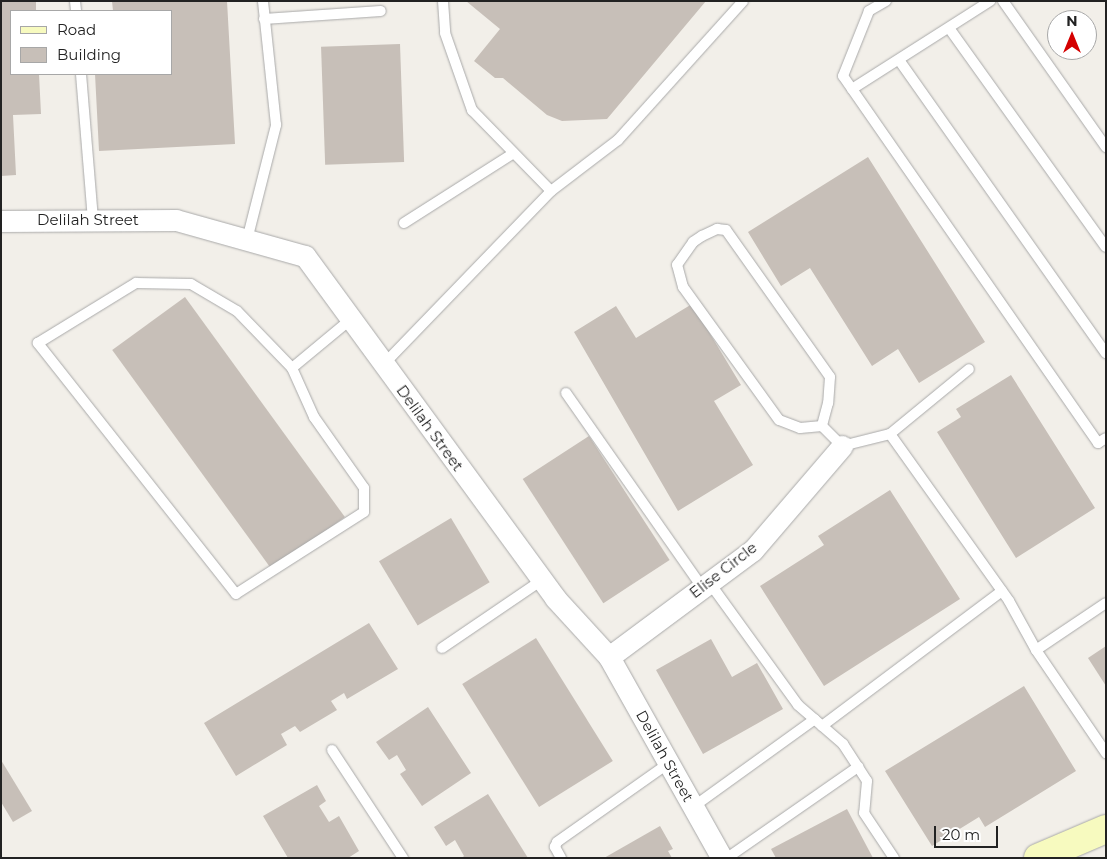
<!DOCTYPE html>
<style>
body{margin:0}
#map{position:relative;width:1107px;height:859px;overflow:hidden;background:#f2efe9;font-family:Montserrat,sans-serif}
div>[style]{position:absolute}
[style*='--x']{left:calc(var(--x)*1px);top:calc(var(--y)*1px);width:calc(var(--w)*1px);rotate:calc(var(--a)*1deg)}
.building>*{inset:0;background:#c7bfb8;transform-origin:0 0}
.roads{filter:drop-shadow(0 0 1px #a9a9a9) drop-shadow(0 0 1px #a9a9a9)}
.lane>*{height:10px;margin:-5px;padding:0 5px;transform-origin:5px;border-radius:5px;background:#fff}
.street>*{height:21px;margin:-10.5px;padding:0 10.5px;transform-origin:10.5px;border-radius:10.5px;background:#fff}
.secondary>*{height:28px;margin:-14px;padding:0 14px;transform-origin:14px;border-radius:14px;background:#f7fabf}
span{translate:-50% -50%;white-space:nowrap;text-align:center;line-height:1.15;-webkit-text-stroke:4px #fff;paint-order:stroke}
.street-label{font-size:15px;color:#222}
.frame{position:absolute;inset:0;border:2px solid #222;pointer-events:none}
.legend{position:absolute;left:10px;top:10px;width:162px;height:65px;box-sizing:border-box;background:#fff;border:1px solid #a7a7a7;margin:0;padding:6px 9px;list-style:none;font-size:15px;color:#222}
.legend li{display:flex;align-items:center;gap:10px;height:25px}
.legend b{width:25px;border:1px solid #a7a7a7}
.north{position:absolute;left:1047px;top:10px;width:50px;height:50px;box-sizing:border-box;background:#fff;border:1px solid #a7a7a7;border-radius:50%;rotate:0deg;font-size:14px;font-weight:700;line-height:20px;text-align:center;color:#222}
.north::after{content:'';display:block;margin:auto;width:18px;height:22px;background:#d40000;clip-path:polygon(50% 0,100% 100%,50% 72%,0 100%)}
.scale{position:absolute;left:934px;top:826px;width:64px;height:22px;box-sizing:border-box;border:2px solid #222;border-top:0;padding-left:6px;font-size:15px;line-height:18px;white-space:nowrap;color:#222;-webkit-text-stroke:4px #fff;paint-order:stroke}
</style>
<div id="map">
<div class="building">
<div style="clip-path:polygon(1px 1px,36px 1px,36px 11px,11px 11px,11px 74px,39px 74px,41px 114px,13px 115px,16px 175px,1px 176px)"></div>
<div style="clip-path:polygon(112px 1px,227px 1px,235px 144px,99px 151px,95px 74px,171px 74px,171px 11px,113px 11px)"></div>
<div style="clip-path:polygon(466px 1px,706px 1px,607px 119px,562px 121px,547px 115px,503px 78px,495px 78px,474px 61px,500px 29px)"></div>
<div style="left:400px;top:44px;width:118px;height:79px;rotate:88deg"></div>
<div style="clip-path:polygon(868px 157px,985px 342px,919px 383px,898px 349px,872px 366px,810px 268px,781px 286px,748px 232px)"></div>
<div style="left:185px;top:297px;width:272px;height:90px;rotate:54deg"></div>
<div style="clip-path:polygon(692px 304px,741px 385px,714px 401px,753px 465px,678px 511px,574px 332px,616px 306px,636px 338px)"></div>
<div style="clip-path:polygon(1011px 375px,1095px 508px,1016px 558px,937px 432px,961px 417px,956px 409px)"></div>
<div style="left:589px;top:436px;width:148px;height:79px;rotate:57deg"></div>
<div style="clip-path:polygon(890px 490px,960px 599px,824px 686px,760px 586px,824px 545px,818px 536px)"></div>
<div style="left:451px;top:518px;width:75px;height:84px;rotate:59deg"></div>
<div style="clip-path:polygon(369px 623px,398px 669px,347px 699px,344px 693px,331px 701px,337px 710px,300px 732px,295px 726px,281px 734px,287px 745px,236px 776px,204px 723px)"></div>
<div style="left:536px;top:638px;width:145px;height:87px;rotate:58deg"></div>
<div style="clip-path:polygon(711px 639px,732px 677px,757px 663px,783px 709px,703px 754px,656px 670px)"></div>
<div style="clip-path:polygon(1106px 646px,1106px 686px,1088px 658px)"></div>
<div style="clip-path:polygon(1024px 686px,1076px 771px,985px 827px,979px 817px,932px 846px,885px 771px)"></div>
<div style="clip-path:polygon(428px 707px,471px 773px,422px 806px,400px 774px,406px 770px,397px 755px,389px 760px,376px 742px)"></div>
<div style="clip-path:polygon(1px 760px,32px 811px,13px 822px,1px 802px)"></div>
<div style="clip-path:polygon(317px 785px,326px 801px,319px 806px,329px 822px,339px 816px,359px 851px,348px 858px,288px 858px,263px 816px)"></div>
<div style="clip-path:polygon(488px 794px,528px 858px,462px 858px,464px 856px,455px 840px,446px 846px,434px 827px)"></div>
<div style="clip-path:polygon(847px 809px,873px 858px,776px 858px,771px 849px)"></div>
<div style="clip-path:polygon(660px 826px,673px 849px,668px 851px,672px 858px,604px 858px)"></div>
</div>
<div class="roads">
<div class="lane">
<div style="--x:75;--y:1;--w:10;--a:84"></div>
<div style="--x:443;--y:1;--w:32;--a:86"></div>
<div style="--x:445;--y:33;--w:82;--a:70.7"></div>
<div style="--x:472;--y:110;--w:113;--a:45.7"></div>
<div style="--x:886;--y:1;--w:20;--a:150"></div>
<div style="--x:869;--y:11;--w:70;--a:111.8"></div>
<div style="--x:843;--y:76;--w:447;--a:55.2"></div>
<div style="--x:1098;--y:443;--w:9;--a:-32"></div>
<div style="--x:1003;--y:1;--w:179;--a:54.8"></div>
<div style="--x:264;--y:19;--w:117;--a:-3.9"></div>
<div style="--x:949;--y:28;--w:269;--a:54.4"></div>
<div style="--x:899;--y:60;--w:359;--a:54.8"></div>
<div style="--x:81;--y:74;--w:146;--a:85.3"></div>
<div style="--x:852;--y:89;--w:164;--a:-32.5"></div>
<div style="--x:404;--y:223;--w:130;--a:-32.5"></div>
<div style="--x:247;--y:240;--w:119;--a:-75.8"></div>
<div style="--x:276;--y:125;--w:125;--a:-96"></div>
<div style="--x:136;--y:283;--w:55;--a:1"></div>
<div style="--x:191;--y:284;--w:53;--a:30.4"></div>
<div style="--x:237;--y:311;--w:79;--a:46"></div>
<div style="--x:292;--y:368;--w:54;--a:65.8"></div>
<div style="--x:314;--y:417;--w:87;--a:54.8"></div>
<div style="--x:364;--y:488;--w:24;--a:90"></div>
<div style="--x:364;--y:512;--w:152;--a:147.4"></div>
<div style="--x:236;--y:594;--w:320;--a:-128.3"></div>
<div style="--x:38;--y:343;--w:115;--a:-31.5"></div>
<div style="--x:384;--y:364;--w:240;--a:-46"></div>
<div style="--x:551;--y:191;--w:84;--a:-37.3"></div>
<div style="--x:618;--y:140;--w:187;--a:-48"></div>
<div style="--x:292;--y:368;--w:77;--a:-39.7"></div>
<div style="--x:566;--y:393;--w:237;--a:55"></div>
<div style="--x:822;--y:426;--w:22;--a:175"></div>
<div style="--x:800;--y:428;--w:22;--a:-159"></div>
<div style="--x:779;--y:420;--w:164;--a:-125.8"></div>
<div style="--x:683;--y:287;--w:23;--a:-105"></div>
<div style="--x:677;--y:265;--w:28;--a:-55"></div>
<div style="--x:693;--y:242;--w:11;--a:-34"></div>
<div style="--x:702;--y:236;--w:17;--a:-25"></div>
<div style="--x:717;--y:229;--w:9;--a:6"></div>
<div style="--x:726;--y:230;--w:180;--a:54.7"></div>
<div style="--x:830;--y:377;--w:26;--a:94"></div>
<div style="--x:828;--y:403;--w:24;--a:105"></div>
<div style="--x:822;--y:426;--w:28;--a:45"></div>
<div style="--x:842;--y:446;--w:49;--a:-14"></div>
<div style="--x:890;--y:434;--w:205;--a:54.5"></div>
<div style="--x:1009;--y:601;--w:56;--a:61.1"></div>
<div style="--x:1036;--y:650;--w:125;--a:55.8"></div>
<div style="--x:890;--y:434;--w:102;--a:-39.4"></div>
<div style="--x:709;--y:582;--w:152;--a:54.1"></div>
<div style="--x:798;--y:705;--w:60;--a:40.9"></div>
<div style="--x:843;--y:744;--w:44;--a:57"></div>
<div style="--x:867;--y:781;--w:32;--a:95"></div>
<div style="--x:864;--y:813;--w:54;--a:56.3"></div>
<div style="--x:442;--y:648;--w:121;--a:-34.2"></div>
<div style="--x:1036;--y:650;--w:84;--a:-33.9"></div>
<div style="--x:822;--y:726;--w:225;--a:-36.9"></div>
<div style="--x:332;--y:750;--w:129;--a:56.7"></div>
<div style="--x:693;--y:807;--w:150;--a:-35.8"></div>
<div style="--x:561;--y:858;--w:13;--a:-119"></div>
<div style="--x:555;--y:847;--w:5;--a:-68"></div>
<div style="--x:557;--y:842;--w:137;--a:-35.2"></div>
<div style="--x:727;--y:858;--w:160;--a:-34.8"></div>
</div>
<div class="street">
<div style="--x:1;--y:221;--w:175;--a:-0.3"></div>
<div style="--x:176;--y:220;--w:134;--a:15.6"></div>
<div style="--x:305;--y:256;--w:424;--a:53.8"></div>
<div style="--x:555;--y:598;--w:80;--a:47.5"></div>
<div style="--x:609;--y:657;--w:231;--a:60.7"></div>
<div style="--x:609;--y:657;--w:179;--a:-36.6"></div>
<div style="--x:753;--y:550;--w:137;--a:-49.4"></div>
</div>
<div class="secondary">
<div style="--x:1038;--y:858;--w:74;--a:-23.1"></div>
</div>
</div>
<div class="street-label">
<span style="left:88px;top:220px">Delilah Street</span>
<span style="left:430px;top:428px;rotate:54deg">Delilah Street</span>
<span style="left:723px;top:570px;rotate:-38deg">Elise Circle</span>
<span style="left:665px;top:756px;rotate:61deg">Delilah Street</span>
</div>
<div class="frame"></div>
<ul class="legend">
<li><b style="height:6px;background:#f7fabf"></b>Road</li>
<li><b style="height:14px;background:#c7bfb8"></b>Building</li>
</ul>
<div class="north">N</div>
<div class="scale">20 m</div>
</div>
